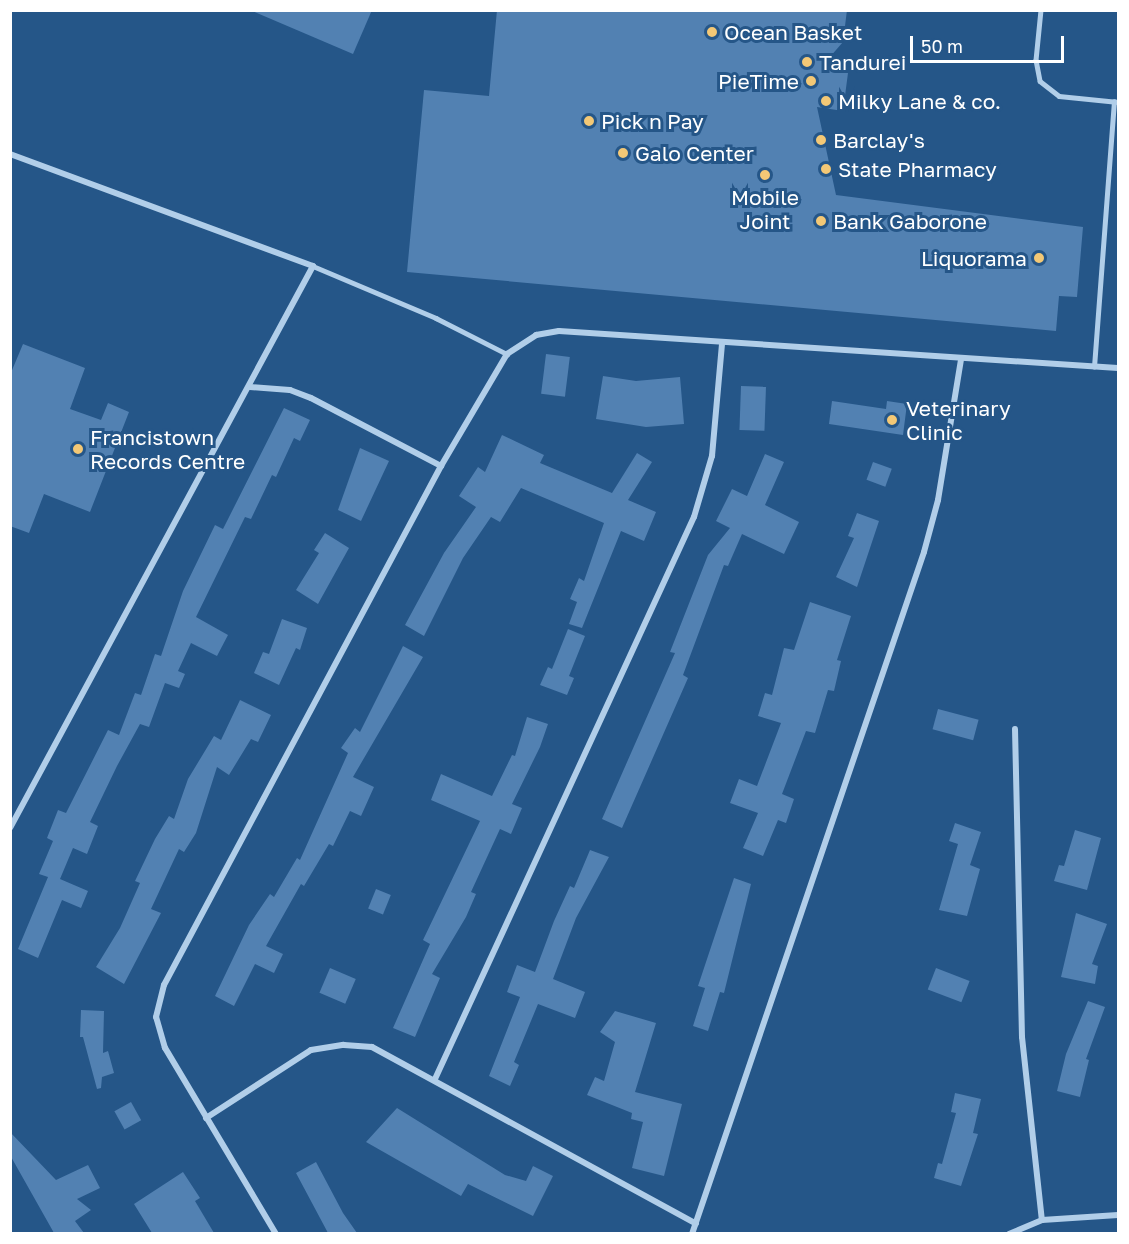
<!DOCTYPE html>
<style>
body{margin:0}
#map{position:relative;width:1129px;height:1244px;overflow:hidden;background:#255688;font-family:"Golos Text",sans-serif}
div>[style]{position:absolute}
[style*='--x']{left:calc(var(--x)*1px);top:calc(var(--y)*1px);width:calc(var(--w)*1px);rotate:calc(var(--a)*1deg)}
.building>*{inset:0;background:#5281b2;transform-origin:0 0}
.service>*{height:4.5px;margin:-2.25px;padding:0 2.25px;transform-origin:2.25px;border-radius:2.25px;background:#b1cee9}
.minor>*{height:6px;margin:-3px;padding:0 3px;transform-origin:3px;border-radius:3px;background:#b1cee9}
.dots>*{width:16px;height:16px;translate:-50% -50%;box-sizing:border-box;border:3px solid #255688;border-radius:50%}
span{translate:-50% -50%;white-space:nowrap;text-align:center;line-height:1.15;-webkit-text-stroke:6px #255688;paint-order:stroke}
.poi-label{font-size:21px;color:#fff}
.left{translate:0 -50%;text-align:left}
.right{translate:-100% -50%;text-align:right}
.frame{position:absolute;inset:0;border:12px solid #fff;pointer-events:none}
.scale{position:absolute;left:910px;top:36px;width:154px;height:27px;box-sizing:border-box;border:3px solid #fff;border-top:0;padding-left:8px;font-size:18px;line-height:21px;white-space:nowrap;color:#fff;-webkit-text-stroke:4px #255688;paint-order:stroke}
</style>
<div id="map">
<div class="building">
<div style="clip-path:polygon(250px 10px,372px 10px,353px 54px)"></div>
<div style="clip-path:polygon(497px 10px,847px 10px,843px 42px,822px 66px,848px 73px,843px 111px,817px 107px,836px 195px,1083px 227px,1077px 297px,1059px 296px,1056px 331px,407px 272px,424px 90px,489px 96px)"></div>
<div style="clip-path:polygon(23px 344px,85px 368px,70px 409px,101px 420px,108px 403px,129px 412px,90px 512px,44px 494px,29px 533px,10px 526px,10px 375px)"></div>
<div style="left:546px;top:354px;width:24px;height:40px;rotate:7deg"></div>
<div style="clip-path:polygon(603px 376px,636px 381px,680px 377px,684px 424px,646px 427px,596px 419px)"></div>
<div style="left:741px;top:386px;width:25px;height:44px;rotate:2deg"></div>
<div style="clip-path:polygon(832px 401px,886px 409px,887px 401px,907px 404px,903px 435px,829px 424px)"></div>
<div style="clip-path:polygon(284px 408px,310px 420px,300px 441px,294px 438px,276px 477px,272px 475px,251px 519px,245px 517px,196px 617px,228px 635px,217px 656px,191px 643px,178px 671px,185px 674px,179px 688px,165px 683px,149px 727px,140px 724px,117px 766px,90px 822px,98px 826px,87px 854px,73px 848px,60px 879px,88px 891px,81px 908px,62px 900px,38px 958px,18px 949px,48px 877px,39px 874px,53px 841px,47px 838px,58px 810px,66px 813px,108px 730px,119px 735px,135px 693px,141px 695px,155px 654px,161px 656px,183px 591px,215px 525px,223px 529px)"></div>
<div style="clip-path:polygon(502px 435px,544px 455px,540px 463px,612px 493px,637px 453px,652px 462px,628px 500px,656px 512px,644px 541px,621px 531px,582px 628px,569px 624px,577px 602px,570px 599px,579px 578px,584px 581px,604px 523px,521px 488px,500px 522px,491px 517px,463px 558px,424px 636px,405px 625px,444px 553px,476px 507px,459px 496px,478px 467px,485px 472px)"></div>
<div style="clip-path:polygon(360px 448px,389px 461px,361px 521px,338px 510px)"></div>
<div style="clip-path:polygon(765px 454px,784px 462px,765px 505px,799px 522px,784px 554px,742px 534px,728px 566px,724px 565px,683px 675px,688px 678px,622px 828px,602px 819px,675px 653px,670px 652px,708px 555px,730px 528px,716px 521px,732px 489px,747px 496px)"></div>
<div style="left:873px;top:462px;width:20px;height:19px;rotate:20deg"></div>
<div style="clip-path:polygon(857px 513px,879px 521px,857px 587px,836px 577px,854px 538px,848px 536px)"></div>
<div style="clip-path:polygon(325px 533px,349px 548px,318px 604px,296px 590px,319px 553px,314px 550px)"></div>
<div style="clip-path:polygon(810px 602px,851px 616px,837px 660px,841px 661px,834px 691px,828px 690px,815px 733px,806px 731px,782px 794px,794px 799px,786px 823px,778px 820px,763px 856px,743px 848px,758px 813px,730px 803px,739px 779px,757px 786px,781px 723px,758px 716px,765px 693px,772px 695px,784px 648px,794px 650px)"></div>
<div style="clip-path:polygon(282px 619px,307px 628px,300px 650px,296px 648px,279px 685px,254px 673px,263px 652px,269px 654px)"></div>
<div style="clip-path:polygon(568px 629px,585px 636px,569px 676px,574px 678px,567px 695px,540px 685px,548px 667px,552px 669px)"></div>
<div style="clip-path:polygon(403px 646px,423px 657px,353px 777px,374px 787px,361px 816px,350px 811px,333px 846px,329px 844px,304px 886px,301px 884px,266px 946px,283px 954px,274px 973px,255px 964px,234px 1006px,215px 996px,249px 925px,270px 894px,274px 897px,297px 858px,300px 860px,348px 753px,341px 748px,355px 728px,360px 732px)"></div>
<div style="clip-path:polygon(240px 700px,271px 715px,258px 742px,251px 739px,229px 775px,217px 767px,196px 833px,184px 852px,179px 849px,151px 909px,161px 913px,124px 984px,96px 967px,120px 928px,140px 883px,135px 881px,155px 839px,169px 816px,174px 819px,188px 779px,214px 736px,221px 740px)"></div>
<div style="left:938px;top:709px;width:42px;height:21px;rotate:15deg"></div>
<div style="clip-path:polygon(527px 717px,548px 724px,540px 747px,512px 804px,522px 808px,511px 834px,500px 829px,471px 892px,476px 894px,466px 917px,432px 974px,440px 978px,415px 1037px,393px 1028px,430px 944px,423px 940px,480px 821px,431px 800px,441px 774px,492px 796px,512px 755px,515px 756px)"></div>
<div style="clip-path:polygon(955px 823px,981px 832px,970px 865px,980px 869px,967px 916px,939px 910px,958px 844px,949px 841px)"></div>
<div style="clip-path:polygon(1075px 830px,1101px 838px,1087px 890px,1054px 881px,1059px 865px,1064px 866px)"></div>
<div style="clip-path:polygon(590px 850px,609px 857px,576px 918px,553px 979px,585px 992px,575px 1018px,538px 1004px,514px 1062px,519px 1065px,510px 1086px,489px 1076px,520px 997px,507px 992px,517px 965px,535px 972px,554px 921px,570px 886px,574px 888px)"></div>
<div style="clip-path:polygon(734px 878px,751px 884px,724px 993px,720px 992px,708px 1031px,693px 1026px,705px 988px,698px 986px)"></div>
<div style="left:376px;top:889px;width:16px;height:21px;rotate:22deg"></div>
<div style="clip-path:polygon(1076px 913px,1107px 924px,1092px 964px,1098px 966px,1095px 984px,1061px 977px)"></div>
<div style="left:330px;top:968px;width:28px;height:27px;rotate:23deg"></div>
<div style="left:936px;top:968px;width:36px;height:23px;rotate:21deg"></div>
<div style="clip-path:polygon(1088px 1001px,1105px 1007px,1086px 1059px,1089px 1060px,1080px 1097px,1057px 1091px,1066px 1054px)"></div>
<div style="clip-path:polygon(81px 1010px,104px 1011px,103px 1053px,108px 1051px,114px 1073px,102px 1077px,101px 1088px,97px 1089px,83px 1037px,80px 1037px)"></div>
<div style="clip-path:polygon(615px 1011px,656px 1023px,635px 1092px,682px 1104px,664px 1176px,632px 1168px,643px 1122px,631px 1119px,632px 1113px,587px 1095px,595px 1077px,604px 1081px,615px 1042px,600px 1032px)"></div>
<div style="clip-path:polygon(955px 1093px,981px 1099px,973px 1133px,978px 1134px,961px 1186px,934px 1178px,938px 1163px,942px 1164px,956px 1113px,951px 1112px)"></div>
<div style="left:131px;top:1102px;width:21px;height:19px;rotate:61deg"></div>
<div style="clip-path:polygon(397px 1108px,505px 1175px,526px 1181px,533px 1166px,553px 1176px,533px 1216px,468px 1184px,461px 1196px,366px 1142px)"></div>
<div style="clip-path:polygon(10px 1132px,56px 1180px,88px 1165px,100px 1188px,77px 1199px,91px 1210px,75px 1221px,84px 1233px,54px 1233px,10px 1155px)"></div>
<div style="clip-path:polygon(316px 1162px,343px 1213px,357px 1233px,328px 1233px,296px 1173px)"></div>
<div style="clip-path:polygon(183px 1172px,200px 1198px,195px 1201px,214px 1233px,152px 1233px,134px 1204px)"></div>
</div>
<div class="service">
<div style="--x:1041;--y:10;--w:50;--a:95.7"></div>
<div style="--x:1036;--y:60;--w:21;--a:79"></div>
<div style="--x:1040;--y:81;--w:24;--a:38"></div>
<div style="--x:1059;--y:96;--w:59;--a:5.8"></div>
<div style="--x:313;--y:266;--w:134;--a:22.9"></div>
<div style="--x:436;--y:318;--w:80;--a:26.9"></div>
<div style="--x:1094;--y:367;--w:266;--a:-85.7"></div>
</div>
<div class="minor">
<div style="--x:10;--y:154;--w:323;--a:20.3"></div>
<div style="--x:313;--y:266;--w:638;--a:118.33"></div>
<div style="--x:250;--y:387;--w:40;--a:4.3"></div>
<div style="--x:290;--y:390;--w:22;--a:21"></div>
<div style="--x:311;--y:398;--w:147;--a:27.6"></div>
<div style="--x:1015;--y:729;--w:308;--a:88.7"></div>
<div style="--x:1022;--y:1037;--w:184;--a:83.8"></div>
<div style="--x:435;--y:1079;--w:619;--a:-65.26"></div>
<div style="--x:694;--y:517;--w:64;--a:-73.6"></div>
<div style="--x:712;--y:456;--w:113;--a:-84.9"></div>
<div style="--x:206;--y:1118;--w:125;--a:-32.9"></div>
<div style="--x:311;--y:1050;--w:33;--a:-9"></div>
<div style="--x:344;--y:1045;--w:28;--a:4"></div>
<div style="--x:372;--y:1047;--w:369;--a:28.6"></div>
<div style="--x:276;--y:1234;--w:217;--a:-120.8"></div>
<div style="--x:165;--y:1048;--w:32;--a:-106"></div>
<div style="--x:156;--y:1017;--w:33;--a:-76"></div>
<div style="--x:164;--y:985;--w:588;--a:-61.91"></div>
<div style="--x:441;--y:466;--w:130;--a:-59.5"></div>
<div style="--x:507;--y:354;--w:35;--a:-33"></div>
<div style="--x:536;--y:335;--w:23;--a:-10"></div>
<div style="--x:559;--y:331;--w:560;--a:3.79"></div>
<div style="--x:692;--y:1234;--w:720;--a:-71.21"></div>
<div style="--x:924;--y:552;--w:54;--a:-74.9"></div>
<div style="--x:938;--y:500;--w:143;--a:-80.7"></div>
<div style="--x:1009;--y:1234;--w:36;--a:-23"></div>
<div style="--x:1042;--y:1220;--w:76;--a:-3.8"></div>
</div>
<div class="dots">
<div style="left:712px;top:32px;background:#f3c876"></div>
<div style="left:807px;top:62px;background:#f3c876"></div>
<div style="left:811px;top:81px;background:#f3c876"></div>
<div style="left:826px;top:101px;background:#f3c876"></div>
<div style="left:589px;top:121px;background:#f3c876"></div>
<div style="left:821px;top:140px;background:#f3c876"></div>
<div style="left:623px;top:153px;background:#f3c876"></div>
<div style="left:826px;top:169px;background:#f3c876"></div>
<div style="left:765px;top:175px;background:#f3c876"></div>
<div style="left:821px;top:221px;background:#f3c876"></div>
<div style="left:1039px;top:258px;background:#f3c876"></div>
<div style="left:892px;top:420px;background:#f3c876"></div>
<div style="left:78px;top:449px;background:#f3c876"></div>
</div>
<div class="poi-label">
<span class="left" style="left:724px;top:32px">Ocean Basket</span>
<span class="left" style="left:819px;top:62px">Tandurei</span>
<span class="right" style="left:799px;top:81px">PieTime</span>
<span class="left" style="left:838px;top:101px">Milky Lane &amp; co.</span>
<span class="left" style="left:601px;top:121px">Pick n Pay</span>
<span class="left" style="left:833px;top:140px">Barclay's</span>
<span class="left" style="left:635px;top:153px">Galo Center</span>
<span class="left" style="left:838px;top:169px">State Pharmacy</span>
<span style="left:765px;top:209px">Mobile<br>Joint</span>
<span class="left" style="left:833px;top:221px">Bank Gaborone</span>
<span class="right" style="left:1027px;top:258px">Liquorama</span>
<span class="left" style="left:906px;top:420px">Veterinary<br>Clinic</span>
<span class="left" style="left:90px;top:449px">Francistown<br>Records Centre</span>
</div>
<div class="frame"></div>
<div class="scale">50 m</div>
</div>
